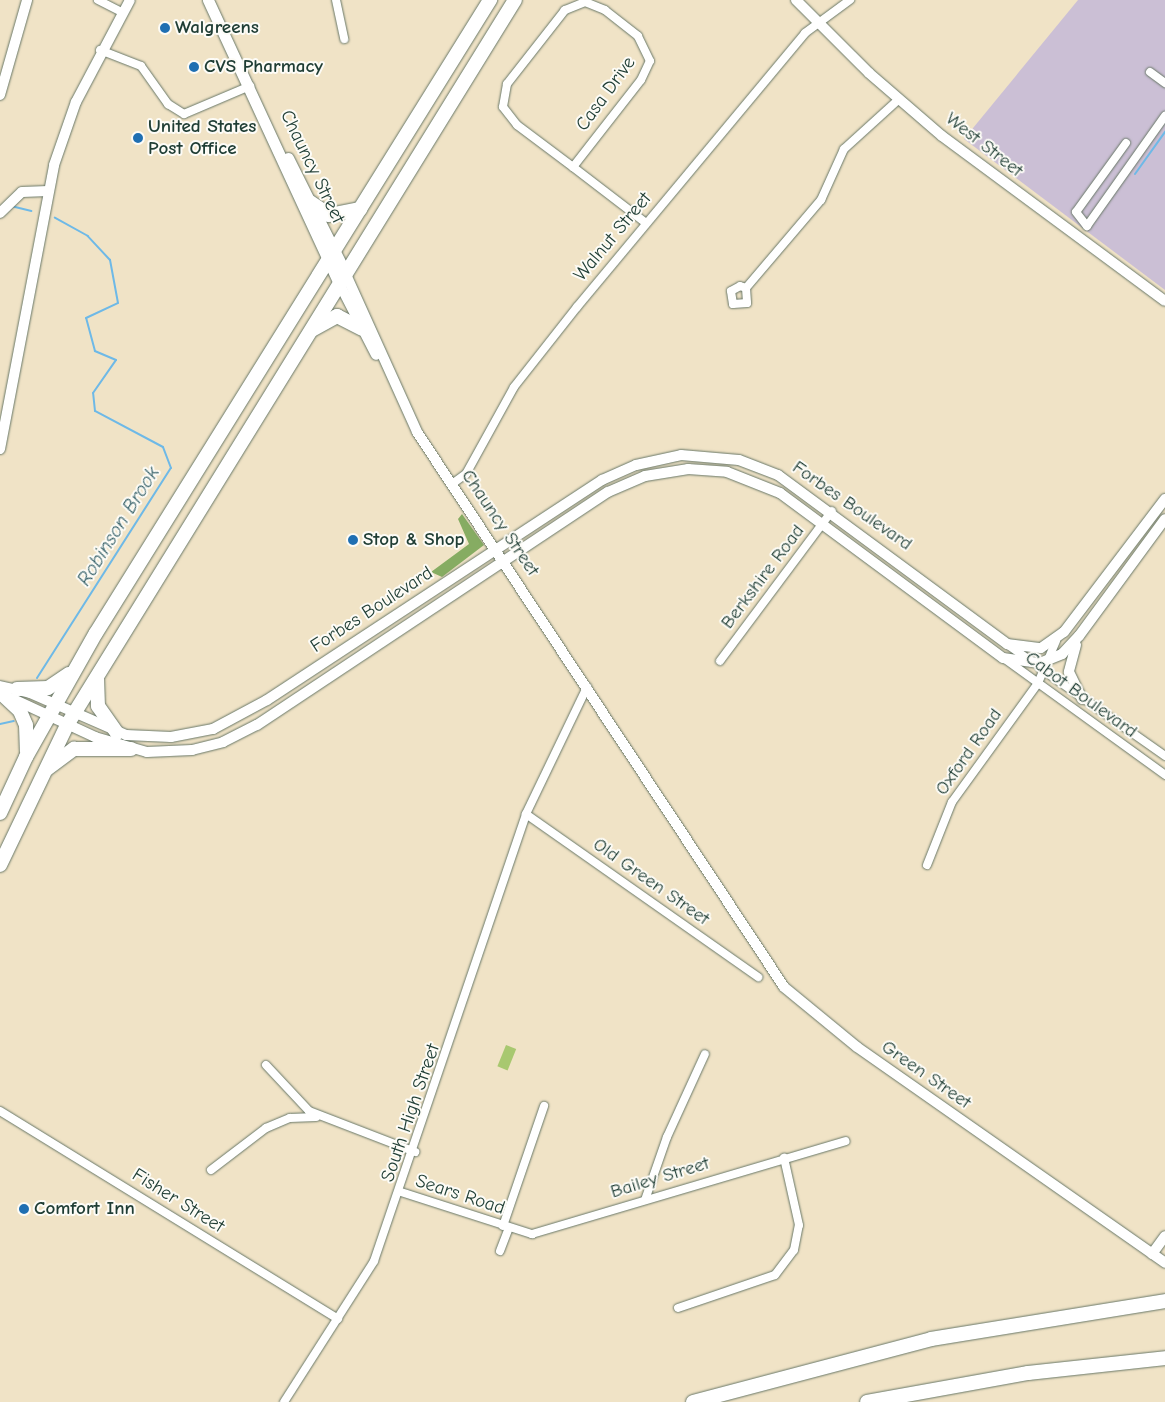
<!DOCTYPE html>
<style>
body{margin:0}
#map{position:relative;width:1165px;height:1402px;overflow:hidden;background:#f0e3c6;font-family:"Comic Neue",sans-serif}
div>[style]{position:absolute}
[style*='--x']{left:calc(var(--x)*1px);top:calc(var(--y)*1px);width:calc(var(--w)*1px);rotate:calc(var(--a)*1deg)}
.industrial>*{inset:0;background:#cbbfd5}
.green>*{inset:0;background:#a8c870;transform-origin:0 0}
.forest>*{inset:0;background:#86ac62}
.stream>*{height:2px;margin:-1px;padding:0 1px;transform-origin:1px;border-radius:1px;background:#6eb9e7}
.roads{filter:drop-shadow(0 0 1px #687767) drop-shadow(0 0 1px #687767)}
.street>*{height:8px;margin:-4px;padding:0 4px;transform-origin:4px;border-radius:4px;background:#fff}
.secondary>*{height:10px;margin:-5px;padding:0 5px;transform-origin:5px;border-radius:5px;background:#fff}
.primary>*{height:11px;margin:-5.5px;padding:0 5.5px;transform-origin:5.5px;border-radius:5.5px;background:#fff}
.highway>*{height:14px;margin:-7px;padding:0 7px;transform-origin:7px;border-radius:7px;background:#fff}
.dots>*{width:14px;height:14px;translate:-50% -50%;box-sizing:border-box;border:2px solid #fdfcf7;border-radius:50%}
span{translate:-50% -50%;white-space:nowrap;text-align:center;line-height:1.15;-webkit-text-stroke:4px #fdfcf7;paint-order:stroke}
.poi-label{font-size:19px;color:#1f3d34;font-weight:700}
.left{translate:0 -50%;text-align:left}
.street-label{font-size:19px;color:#1f3d34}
.water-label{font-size:20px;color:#37626a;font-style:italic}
</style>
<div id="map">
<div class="industrial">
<div style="clip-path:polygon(1078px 0,1165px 0,1165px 290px,964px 139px)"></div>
</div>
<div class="green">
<div style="left:506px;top:1045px;width:11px;height:23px;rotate:22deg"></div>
</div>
<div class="forest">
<div style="clip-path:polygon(462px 514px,484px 545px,442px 577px,431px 572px,469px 544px,458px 519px)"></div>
</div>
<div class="stream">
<div style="--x:1135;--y:174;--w:52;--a:-54.5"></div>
<div style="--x:11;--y:206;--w:21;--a:14"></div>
<div style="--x:37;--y:678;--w:249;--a:-57.5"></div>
<div style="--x:171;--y:468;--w:22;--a:-111"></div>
<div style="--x:163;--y:447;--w:77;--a:-152.1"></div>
<div style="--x:95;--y:411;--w:18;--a:-96"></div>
<div style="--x:93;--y:393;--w:40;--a:-55.1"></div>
<div style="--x:116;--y:360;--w:23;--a:-157"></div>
<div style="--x:95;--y:351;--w:34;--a:-105"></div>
<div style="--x:86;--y:318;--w:35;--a:-25"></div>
<div style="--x:118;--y:303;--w:44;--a:-100.5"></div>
<div style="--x:110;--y:260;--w:33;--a:-133"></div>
<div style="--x:88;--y:236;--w:38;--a:-151"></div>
<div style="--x:0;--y:724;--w:14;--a:-12"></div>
</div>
<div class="roads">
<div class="street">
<div style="--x:98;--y:0;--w:27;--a:27"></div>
<div style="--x:336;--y:0;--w:40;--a:78"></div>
<div style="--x:100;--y:50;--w:44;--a:21.3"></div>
<div style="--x:141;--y:66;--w:47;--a:54.6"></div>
<div style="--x:168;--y:104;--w:19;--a:32"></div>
<div style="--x:184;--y:114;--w:72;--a:-23"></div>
<div style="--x:1150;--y:72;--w:19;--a:36"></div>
<div style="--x:1126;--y:143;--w:85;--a:125.9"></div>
<div style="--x:1076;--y:212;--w:18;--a:52"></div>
<div style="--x:1087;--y:226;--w:135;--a:-54.7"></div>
<div style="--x:573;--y:167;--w:110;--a:-52"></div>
<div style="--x:641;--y:80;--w:21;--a:-65"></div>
<div style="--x:650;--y:61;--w:28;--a:-116"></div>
<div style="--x:638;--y:36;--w:42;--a:-141.8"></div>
<div style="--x:605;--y:10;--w:22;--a:-158"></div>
<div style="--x:585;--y:2;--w:22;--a:158"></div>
<div style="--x:565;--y:10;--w:94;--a:128.1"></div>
<div style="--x:507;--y:84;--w:23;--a:100"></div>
<div style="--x:503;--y:107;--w:23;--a:52"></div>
<div style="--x:517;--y:125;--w:70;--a:36.9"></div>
<div style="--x:573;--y:167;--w:92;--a:37.5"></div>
<div style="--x:746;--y:288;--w:15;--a:86"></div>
<div style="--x:747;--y:303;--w:14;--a:176"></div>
<div style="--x:733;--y:304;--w:13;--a:-99"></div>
<div style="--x:731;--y:291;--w:10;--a:-29"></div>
<div style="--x:740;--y:286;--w:6;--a:18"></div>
<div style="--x:746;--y:288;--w:116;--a:-49.6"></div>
<div style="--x:821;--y:200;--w:56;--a:-65.7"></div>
<div style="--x:844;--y:149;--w:73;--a:-42.2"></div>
<div style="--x:452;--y:484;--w:17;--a:-36"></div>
<div style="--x:466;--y:474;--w:99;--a:-61.1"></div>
<div style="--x:514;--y:387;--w:102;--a:-51.8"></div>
<div style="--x:577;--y:307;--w:356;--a:-50.2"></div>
<div style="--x:805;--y:33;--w:56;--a:-36.3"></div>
<div style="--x:1008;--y:645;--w:28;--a:35"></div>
<div style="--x:1005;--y:659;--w:198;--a:35.9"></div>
<div style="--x:720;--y:661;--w:187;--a:-53.3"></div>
<div style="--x:1040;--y:668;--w:153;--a:35.1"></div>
<div style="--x:526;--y:814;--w:284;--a:35.1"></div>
<div style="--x:927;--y:865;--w:68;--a:-68.4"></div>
<div style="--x:952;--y:802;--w:147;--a:-54.1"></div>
<div style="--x:1038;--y:683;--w:46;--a:-66.8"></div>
<div style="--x:266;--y:1065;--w:63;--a:46.9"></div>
<div style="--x:309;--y:1111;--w:114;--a:21.1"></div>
<div style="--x:0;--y:1111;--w:397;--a:31.6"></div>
<div style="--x:211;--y:1170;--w:69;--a:-37.4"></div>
<div style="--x:266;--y:1128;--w:26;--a:-23"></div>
<div style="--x:290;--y:1118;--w:26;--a:-2"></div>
<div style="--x:401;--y:1192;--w:138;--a:17.8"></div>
<div style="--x:532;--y:1234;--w:327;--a:-16.5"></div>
<div style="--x:645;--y:1200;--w:67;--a:-70.8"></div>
<div style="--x:667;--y:1137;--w:91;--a:-65.4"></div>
<div style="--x:503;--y:1226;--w:127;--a:-71.1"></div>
<div style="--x:500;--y:1251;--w:25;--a:-69"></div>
<div style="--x:678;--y:1308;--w:102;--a:-18.8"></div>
<div style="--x:775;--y:1275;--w:31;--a:-53"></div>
<div style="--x:794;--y:1250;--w:25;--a:-79"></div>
<div style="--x:799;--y:1225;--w:69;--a:-102.6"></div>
<div style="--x:284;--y:1402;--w:167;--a:-57.4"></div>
<div style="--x:374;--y:1261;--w:472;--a:-71.2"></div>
<div style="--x:526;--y:814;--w:141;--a:-64.3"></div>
</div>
<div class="secondary">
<div style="--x:796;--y:0;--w:103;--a:45"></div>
<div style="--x:869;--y:73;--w:96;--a:40.8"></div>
<div style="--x:942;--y:136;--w:277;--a:36.5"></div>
<div style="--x:0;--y:95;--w:99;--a:-74.1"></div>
<div style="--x:0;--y:213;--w:30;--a:-44"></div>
<div style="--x:22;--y:192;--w:26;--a:-2"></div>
<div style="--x:344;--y:270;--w:178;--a:65.7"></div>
<div style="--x:417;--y:432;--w:665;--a:56.52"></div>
<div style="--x:784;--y:987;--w:94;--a:39.4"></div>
<div style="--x:857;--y:1047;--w:376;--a:35"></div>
<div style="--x:338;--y:281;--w:83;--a:62.8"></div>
<div style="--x:0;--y:449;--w:289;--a:-79.2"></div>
<div style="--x:54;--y:165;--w:67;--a:-70.8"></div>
<div style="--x:76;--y:102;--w:115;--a:-62.1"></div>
<div style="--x:1076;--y:645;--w:28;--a:105"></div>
<div style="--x:1069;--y:672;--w:30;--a:64"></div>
<div style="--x:0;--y:686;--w:31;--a:13"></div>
<div style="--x:30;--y:693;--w:105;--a:23.6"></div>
<div style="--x:126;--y:735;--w:45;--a:2.5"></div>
<div style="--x:171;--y:737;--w:43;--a:-10.8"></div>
<div style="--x:213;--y:729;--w:61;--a:-28.2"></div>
<div style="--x:267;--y:700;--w:401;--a:-33.3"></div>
<div style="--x:602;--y:480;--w:37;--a:-24"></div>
<div style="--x:636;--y:465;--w:46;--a:-12.5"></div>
<div style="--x:681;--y:455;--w:58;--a:4.9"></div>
<div style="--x:739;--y:460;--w:42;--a:21"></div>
<div style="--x:778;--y:475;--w:285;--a:36.4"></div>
<div style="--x:1007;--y:644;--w:34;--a:7"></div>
<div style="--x:1041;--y:648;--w:28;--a:-35"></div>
<div style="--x:1064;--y:632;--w:167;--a:-52.8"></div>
<div style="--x:11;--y:698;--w:93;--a:24.9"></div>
<div style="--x:95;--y:737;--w:54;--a:16.1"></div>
<div style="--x:147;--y:752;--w:45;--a:-2.5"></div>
<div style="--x:192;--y:750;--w:32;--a:-14"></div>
<div style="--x:223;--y:742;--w:38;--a:-27"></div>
<div style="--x:257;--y:725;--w:421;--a:-33.6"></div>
<div style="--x:608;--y:492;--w:40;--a:-23.4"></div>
<div style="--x:645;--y:476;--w:44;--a:-9.2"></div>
<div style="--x:688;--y:469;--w:39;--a:4"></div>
<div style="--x:727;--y:472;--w:57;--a:21.6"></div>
<div style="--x:780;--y:493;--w:277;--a:36.5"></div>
<div style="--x:1003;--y:658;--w:37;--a:8"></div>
<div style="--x:1040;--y:663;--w:24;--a:-22"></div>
<div style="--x:1062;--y:654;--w:25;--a:-47"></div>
<div style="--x:1079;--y:636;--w:145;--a:-53.7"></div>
<div style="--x:1152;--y:1254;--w:22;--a:-54"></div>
</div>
<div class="primary">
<div style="--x:208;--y:0;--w:310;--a:65.2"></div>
<div style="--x:288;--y:158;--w:125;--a:63.4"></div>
</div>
<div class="highway">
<div style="--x:310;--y:202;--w:23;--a:34"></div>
<div style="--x:329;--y:215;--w:32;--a:-11"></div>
<div style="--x:312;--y:330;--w:29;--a:-29"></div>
<div style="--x:337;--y:316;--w:28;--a:27"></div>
<div style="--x:97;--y:678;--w:28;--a:88"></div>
<div style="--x:98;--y:706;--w:33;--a:55"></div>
<div style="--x:17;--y:689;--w:31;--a:-2"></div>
<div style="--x:48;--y:688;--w:25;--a:-34"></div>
<div style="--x:4;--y:696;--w:22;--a:43"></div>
<div style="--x:20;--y:711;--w:15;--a:67"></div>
<div style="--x:26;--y:725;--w:26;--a:88"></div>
<div style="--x:47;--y:769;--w:34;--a:-37"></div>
<div style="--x:74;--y:749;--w:57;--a:0"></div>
<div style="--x:0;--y:813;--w:62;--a:-65.1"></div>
<div style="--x:26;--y:757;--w:142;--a:-60.6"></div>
<div style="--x:96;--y:633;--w:746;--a:-58.1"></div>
<div style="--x:0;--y:865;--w:155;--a:-64.4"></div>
<div style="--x:67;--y:725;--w:852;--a:-58.29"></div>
<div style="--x:693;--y:1402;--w:246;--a:-14.8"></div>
<div style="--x:931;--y:1339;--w:237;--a:-9.2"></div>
<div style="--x:867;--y:1402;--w:164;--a:-10.2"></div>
<div style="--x:1028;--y:1373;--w:138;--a:-6.2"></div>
</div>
</div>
<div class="dots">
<div style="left:165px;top:28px;background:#1f6fb2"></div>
<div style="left:194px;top:67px;background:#1f6fb2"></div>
<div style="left:138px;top:138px;background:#1f6fb2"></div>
<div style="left:353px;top:540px;background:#1f6fb2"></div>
<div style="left:24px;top:1209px;background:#1f6fb2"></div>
</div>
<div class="poi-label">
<span class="left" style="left:175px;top:28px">Walgreens</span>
<span class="left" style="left:204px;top:67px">CVS Pharmacy</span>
<span class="left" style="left:148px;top:138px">United States<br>Post Office</span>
<span class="left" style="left:363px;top:540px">Stop &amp; Shop</span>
<span class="left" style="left:34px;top:1209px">Comfort Inn</span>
</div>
<div class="street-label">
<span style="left:606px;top:94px;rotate:-54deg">Casa Drive</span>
<span style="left:984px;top:145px;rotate:38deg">West Street</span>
<span style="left:312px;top:167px;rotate:64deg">Chauncy Street</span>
<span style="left:613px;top:237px;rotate:-50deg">Walnut Street</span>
<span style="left:852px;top:506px;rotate:35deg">Forbes Boulevard</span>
<span style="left:500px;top:523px;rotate:56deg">Chauncy Street</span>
<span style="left:763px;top:577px;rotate:-53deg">Berkshire Road</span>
<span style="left:372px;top:610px;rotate:-33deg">Forbes Boulevard</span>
<span style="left:1081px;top:695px;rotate:36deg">Cabot Boulevard</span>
<span style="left:969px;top:752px;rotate:-55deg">Oxford Road</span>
<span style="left:651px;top:882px;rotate:35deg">Old Green Street</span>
<span style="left:926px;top:1075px;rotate:35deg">Green Street</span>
<span style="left:411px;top:1113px;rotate:-71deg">South High Street</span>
<span style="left:660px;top:1178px;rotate:-17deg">Bailey Street</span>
<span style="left:460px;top:1195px;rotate:18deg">Sears Road</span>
<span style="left:178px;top:1201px;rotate:32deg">Fisher Street</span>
</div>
<div class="water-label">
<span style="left:118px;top:526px;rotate:-58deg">Robinson Brook</span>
</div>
</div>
